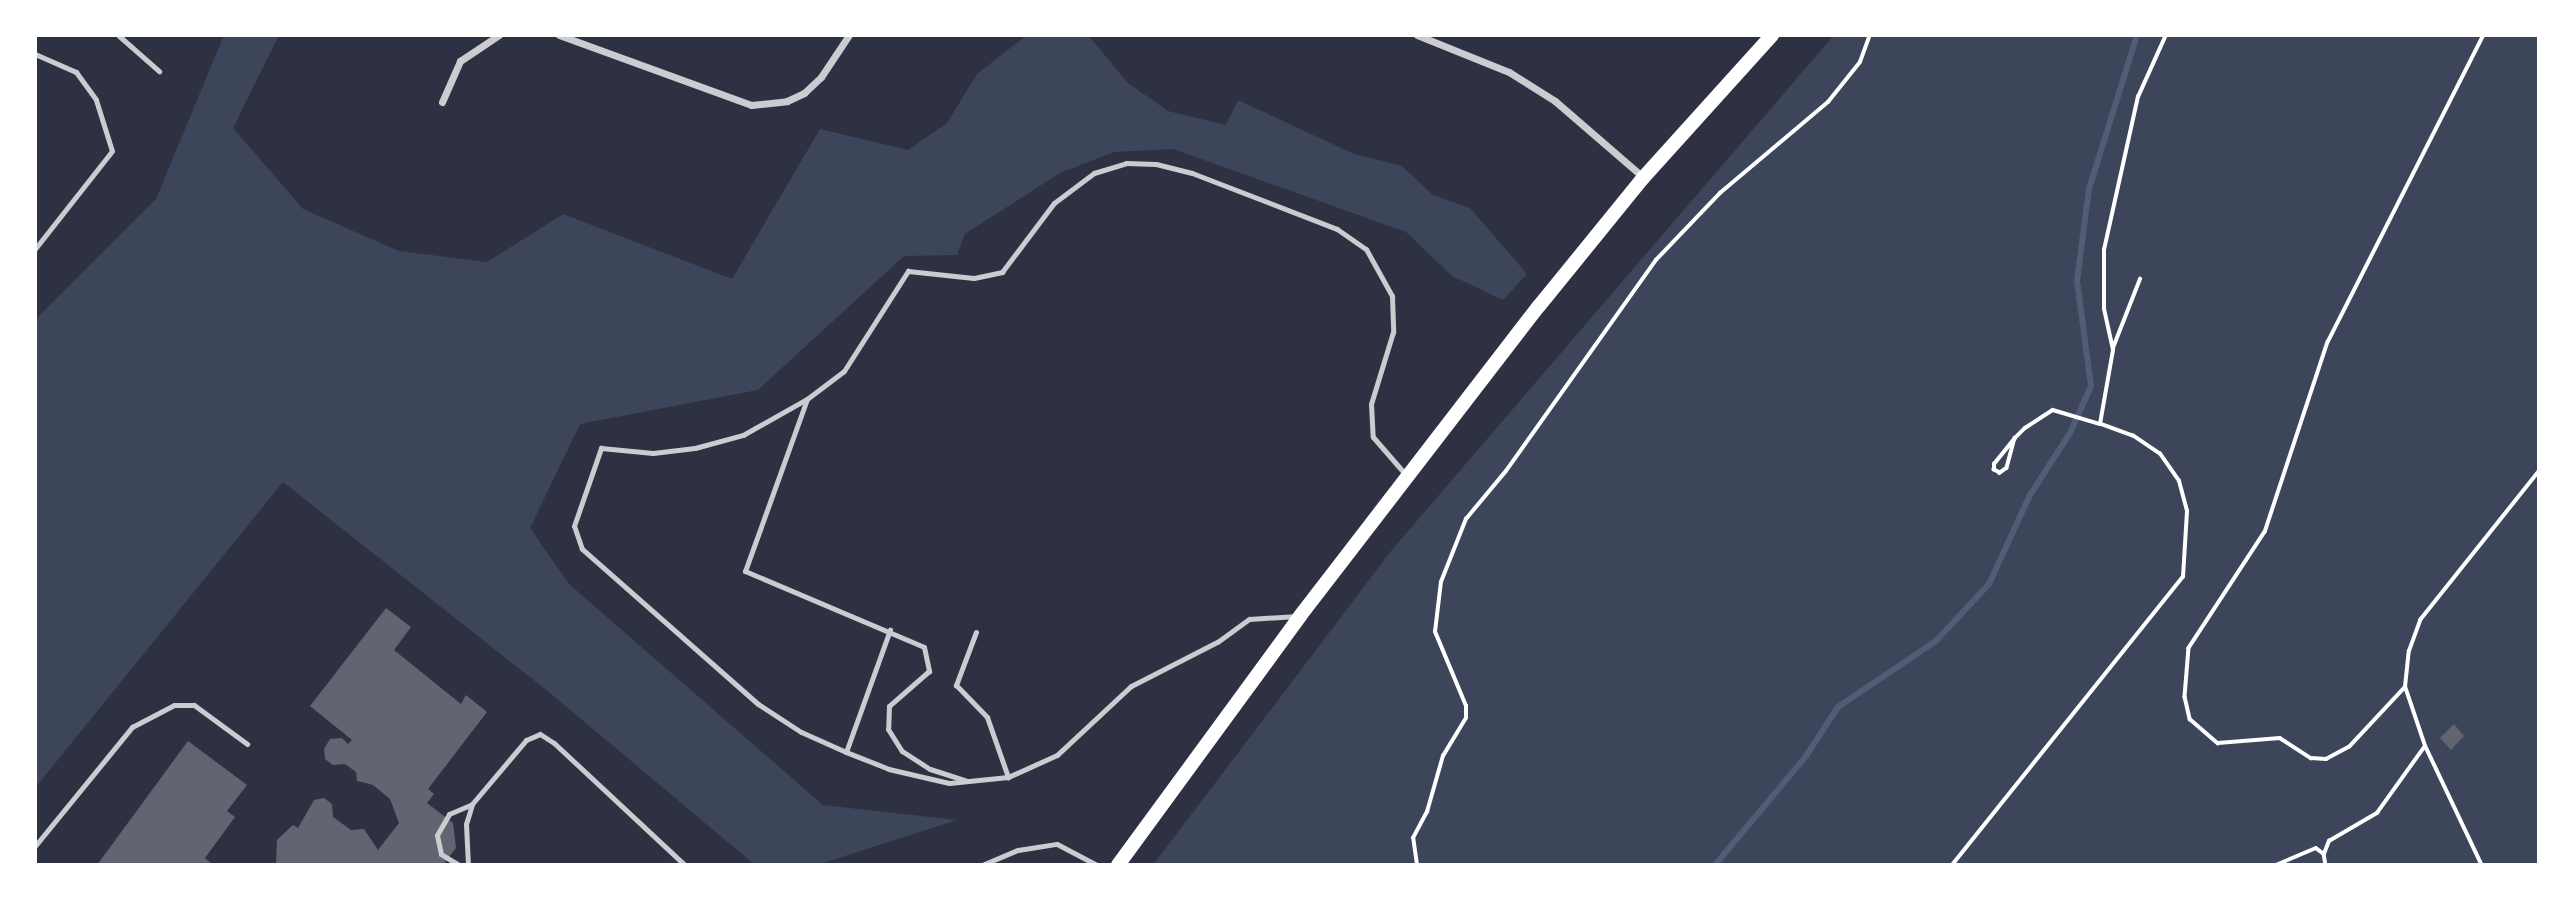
<!DOCTYPE html>
<style>
body{margin:0}
#map{position:relative;width:2574px;height:900px;overflow:hidden;background:#2d3142;font-family:Overpass,sans-serif}
div>[style]{position:absolute}
[style*='--x']{left:calc(var(--x)*1px);top:calc(var(--y)*1px);width:calc(var(--w)*1px);rotate:calc(var(--a)*1deg)}
.green>*{inset:0;background:#3c4559}
.stream>*{height:6px;margin:-3px;padding:0 3px;transform-origin:3px;border-radius:3px;background:#4f5d75}
.building>*{inset:0;background:#626471}
.path>*{height:3.5px;margin:-1.75px;padding:0 1.75px;transform-origin:1.75px;border-radius:1.75px;background:#fff}
.service>*{height:5px;margin:-2.5px;padding:0 2.5px;transform-origin:2.5px;border-radius:2.5px;background:#caccd0}
.minor>*{height:7px;margin:-3.5px;padding:0 3.5px;transform-origin:3.5px;border-radius:3.5px;background:#caccd0}
.secondary>*{height:14px;margin:-7px;padding:0 7px;transform-origin:7px;border-radius:7px;background:#fff}
span{translate:-50% -50%;white-space:nowrap;text-align:center;line-height:1.15;-webkit-text-stroke:7px #fff;paint-order:stroke}
.frame{position:absolute;inset:0;border:37px solid #fff;pointer-events:none}
</style>
<div id="map">
<div class="green">
<div style="clip-path:polygon(224px 35px,279px 35px,233px 128px,303px 209px,399px 251px,487px 262px,563px 214px,732px 279px,820px 129px,908px 150px,947px 123px,977px 74px,1027px 35px,1088px 35px,1128px 83px,1168px 111px,1226px 125px,1238px 100px,1354px 154px,1402px 166px,1433px 195px,1470px 208px,1527px 274px,1503px 300px,1452px 276px,1406px 232px,1173px 149px,1114px 152px,1060px 173px,965px 234px,957px 255px,904px 256px,758px 390px,580px 424px,530px 528px,569px 584px,823px 805px,957px 820px,817px 865px,755px 865px,550px 693px,283px 482px,35px 788px,35px 320px,156px 199px)"></div>
<div style="clip-path:polygon(1834px 35px,2539px 35px,2539px 865px,1153px 865px,1391px 551px)"></div>
</div>
<div class="stream">
<div style="--x:1715;--y:865;--w:142;--a:-50.1"></div>
<div style="--x:1806;--y:756;--w:59;--a:-56.9"></div>
<div style="--x:1838;--y:707;--w:118;--a:-34"></div>
<div style="--x:1936;--y:641;--w:78;--a:-47.1"></div>
<div style="--x:1989;--y:584;--w:98;--a:-65.3"></div>
<div style="--x:2030;--y:495;--w:74;--a:-57.2"></div>
<div style="--x:2070;--y:433;--w:51;--a:-65.9"></div>
<div style="--x:2091;--y:386;--w:106;--a:-97.6"></div>
<div style="--x:2077;--y:281;--w:93;--a:-82.6"></div>
<div style="--x:2089;--y:189;--w:161;--a:-72.7"></div>
</div>
<div class="building">
<div style="clip-path:polygon(386px 608px,411px 627px,394px 650px,461px 704px,466px 695px,487px 712px,428px 789px,434px 794px,427px 803px,453px 823px,456px 848px,443px 865px,276px 865px,277px 840px,293px 825px,298px 828px,314px 800px,324px 798px,332px 804px,333px 817px,351px 830px,364px 829px,378px 850px,399px 823px,390px 799px,373px 785px,357px 781px,356px 772px,345px 764px,333px 765px,325px 759px,324px 749px,330px 739px,342px 738px,348px 744px,352px 740px,310px 706px)"></div>
<div style="clip-path:polygon(2454px 724px,2464px 736px,2451px 750px,2440px 738px)"></div>
<div style="clip-path:polygon(188px 741px,247px 785px,227px 811px,235px 817px,205px 858px,213px 865px,97px 865px)"></div>
</div>
<div class="path">
<div style="--x:2484;--y:35;--w:344;--a:116.9"></div>
<div style="--x:2328;--y:342;--w:200;--a:108.3"></div>
<div style="--x:2265;--y:532;--w:139;--a:123.2"></div>
<div style="--x:2189;--y:648;--w:49;--a:94.7"></div>
<div style="--x:2185;--y:697;--w:23;--a:77"></div>
<div style="--x:2190;--y:719;--w:37;--a:41"></div>
<div style="--x:2218;--y:743;--w:62;--a:-4.6"></div>
<div style="--x:2280;--y:738;--w:37;--a:33"></div>
<div style="--x:2311;--y:758;--w:15;--a:4"></div>
<div style="--x:2326;--y:759;--w:26;--a:-28"></div>
<div style="--x:2349;--y:747;--w:82;--a:-47"></div>
<div style="--x:2405;--y:687;--w:36;--a:-84"></div>
<div style="--x:2409;--y:651;--w:33;--a:-70"></div>
<div style="--x:2420;--y:620;--w:191;--a:-51.4"></div>
<div style="--x:2113;--y:348;--w:74;--a:-68.6"></div>
<div style="--x:2015;--y:438;--w:31;--a:105"></div>
<div style="--x:2007;--y:468;--w:9;--a:144"></div>
<div style="--x:2000;--y:473;--w:7;--a:-153"></div>
<div style="--x:1994;--y:470;--w:6;--a:-90"></div>
<div style="--x:1994;--y:464;--w:33;--a:-51"></div>
<div style="--x:2015;--y:438;--w:14;--a:-45"></div>
<div style="--x:2025;--y:428;--w:33;--a:-33"></div>
<div style="--x:2053;--y:410;--w:49;--a:16.6"></div>
<div style="--x:2426;--y:747;--w:131;--a:64.6"></div>
<div style="--x:2324;--y:854;--w:14;--a:-69"></div>
<div style="--x:2329;--y:841;--w:56;--a:-30.3"></div>
<div style="--x:2377;--y:813;--w:82;--a:-54.4"></div>
<div style="--x:2425;--y:746;--w:62;--a:-108.7"></div>
<div style="--x:1417;--y:865;--w:27;--a:-98"></div>
<div style="--x:1413;--y:838;--w:30;--a:-62"></div>
<div style="--x:1427;--y:812;--w:58;--a:-74.1"></div>
<div style="--x:1443;--y:756;--w:44;--a:-58.8"></div>
<div style="--x:1466;--y:718;--w:12;--a:-90"></div>
<div style="--x:1466;--y:706;--w:80;--a:-112.7"></div>
<div style="--x:1435;--y:632;--w:50;--a:-83.2"></div>
<div style="--x:1441;--y:582;--w:68;--a:-68.4"></div>
<div style="--x:1466;--y:519;--w:62;--a:-50.2"></div>
<div style="--x:1506;--y:471;--w:259;--a:-54.6"></div>
<div style="--x:1656;--y:260;--w:93;--a:-46.3"></div>
<div style="--x:1720;--y:193;--w:141;--a:-40.1"></div>
<div style="--x:1828;--y:102;--w:51;--a:-51.3"></div>
<div style="--x:1860;--y:62;--w:29;--a:-70"></div>
<div style="--x:1952;--y:865;--w:369;--a:-51.3"></div>
<div style="--x:2183;--y:577;--w:66;--a:-86.5"></div>
<div style="--x:2187;--y:511;--w:31;--a:-105"></div>
<div style="--x:2179;--y:481;--w:33;--a:-125"></div>
<div style="--x:2160;--y:454;--w:32;--a:-146"></div>
<div style="--x:2133;--y:436;--w:35;--a:-160"></div>
<div style="--x:2100;--y:424;--w:75;--a:-80"></div>
<div style="--x:2113;--y:350;--w:42;--a:-102.4"></div>
<div style="--x:2104;--y:309;--w:59;--a:-90"></div>
<div style="--x:2104;--y:250;--w:157;--a:-77.5"></div>
<div style="--x:2138;--y:97;--w:68;--a:-65.7"></div>
<div style="--x:2276;--y:865;--w:43;--a:-23"></div>
<div style="--x:2316;--y:848;--w:10;--a:37"></div>
<div style="--x:2324;--y:854;--w:11;--a:80"></div>
</div>
<div class="service">
<div style="--x:118;--y:35;--w:55;--a:41.3"></div>
<div style="--x:35;--y:54;--w:45;--a:23.7"></div>
<div style="--x:76;--y:72;--w:34;--a:54"></div>
<div style="--x:96;--y:100;--w:53;--a:72.6"></div>
<div style="--x:112;--y:151;--w:125;--a:128.2"></div>
<div style="--x:807;--y:399;--w:183;--a:109.8"></div>
<div style="--x:745;--y:571;--w:194;--a:23"></div>
<div style="--x:924;--y:647;--w:25;--a:78"></div>
<div style="--x:929;--y:671;--w:53;--a:138.8"></div>
<div style="--x:889;--y:706;--w:23;--a:92"></div>
<div style="--x:888;--y:729;--w:26;--a:58"></div>
<div style="--x:902;--y:751;--w:33;--a:33"></div>
<div style="--x:930;--y:769;--w:38;--a:18"></div>
<div style="--x:1297;--y:616;--w:48;--a:176.4"></div>
<div style="--x:1249;--y:619;--w:39;--a:144"></div>
<div style="--x:1217;--y:642;--w:97;--a:152.9"></div>
<div style="--x:1131;--y:686;--w:101;--a:137"></div>
<div style="--x:1057;--y:755;--w:54;--a:155.8"></div>
<div style="--x:1008;--y:777;--w:59;--a:174.2"></div>
<div style="--x:949;--y:783;--w:62;--a:-166.9"></div>
<div style="--x:889;--y:769;--w:46;--a:-158.4"></div>
<div style="--x:846;--y:752;--w:49;--a:-156"></div>
<div style="--x:801;--y:732;--w:51;--a:-146.9"></div>
<div style="--x:758;--y:704;--w:235;--a:-138.6"></div>
<div style="--x:582;--y:549;--w:24;--a:-109"></div>
<div style="--x:574;--y:526;--w:83;--a:-70.9"></div>
<div style="--x:601;--y:448;--w:52;--a:5.5"></div>
<div style="--x:653;--y:453;--w:42;--a:-6.8"></div>
<div style="--x:695;--y:448;--w:50;--a:-15.2"></div>
<div style="--x:743;--y:435;--w:73;--a:-29.4"></div>
<div style="--x:807;--y:399;--w:46;--a:-37.1"></div>
<div style="--x:844;--y:371;--w:119;--a:-57.4"></div>
<div style="--x:908;--y:271;--w:66;--a:6.1"></div>
<div style="--x:974;--y:278;--w:29;--a:-12"></div>
<div style="--x:1002;--y:272;--w:86;--a:-53"></div>
<div style="--x:1054;--y:203;--w:50;--a:-36.9"></div>
<div style="--x:1094;--y:173;--w:34;--a:-17"></div>
<div style="--x:1126;--y:163;--w:30;--a:2"></div>
<div style="--x:1156;--y:164;--w:37;--a:14"></div>
<div style="--x:1192;--y:173;--w:155;--a:21.1"></div>
<div style="--x:1337;--y:229;--w:35;--a:35"></div>
<div style="--x:1366;--y:249;--w:54;--a:61"></div>
<div style="--x:1392;--y:296;--w:36;--a:88"></div>
<div style="--x:1393;--y:332;--w:75;--a:107"></div>
<div style="--x:1371;--y:404;--w:33;--a:87"></div>
<div style="--x:1373;--y:437;--w:50;--a:49"></div>
<div style="--x:976;--y:632;--w:57;--a:110.7"></div>
<div style="--x:956;--y:685;--w:45;--a:45.9"></div>
<div style="--x:987;--y:717;--w:64;--a:70.7"></div>
<div style="--x:846;--y:752;--w:130;--a:-70.2"></div>
<div style="--x:35;--y:846;--w:154;--a:-50.8"></div>
<div style="--x:132;--y:727;--w:47;--a:-27.6"></div>
<div style="--x:174;--y:705;--w:20;--a:0"></div>
<div style="--x:194;--y:705;--w:66;--a:36.3"></div>
<div style="--x:459;--y:865;--w:21;--a:-149"></div>
<div style="--x:441;--y:854;--w:19;--a:-102"></div>
<div style="--x:437;--y:835;--w:24;--a:-60"></div>
<div style="--x:449;--y:814;--w:25;--a:-23"></div>
<div style="--x:468;--y:865;--w:41;--a:-92.8"></div>
<div style="--x:466;--y:824;--w:21;--a:-73"></div>
<div style="--x:472;--y:804;--w:84;--a:-49.8"></div>
<div style="--x:526;--y:740;--w:15;--a:-23"></div>
<div style="--x:540;--y:734;--w:17;--a:33"></div>
<div style="--x:554;--y:743;--w:179;--a:43"></div>
<div style="--x:982;--y:865;--w:39;--a:-23"></div>
<div style="--x:1018;--y:850;--w:39;--a:-9"></div>
<div style="--x:1057;--y:844;--w:45;--a:27.7"></div>
</div>
<div class="minor">
<div style="--x:559;--y:35;--w:204;--a:20"></div>
<div style="--x:751;--y:105;--w:36;--a:-6"></div>
<div style="--x:787;--y:101;--w:19;--a:-25"></div>
<div style="--x:804;--y:93;--w:23;--a:-43"></div>
<div style="--x:821;--y:77;--w:50;--a:-56.3"></div>
<div style="--x:1417;--y:35;--w:99;--a:21.9"></div>
<div style="--x:1509;--y:72;--w:54;--a:32.2"></div>
<div style="--x:1555;--y:101;--w:116;--a:40.8"></div>
<div style="--x:442;--y:102;--w:45;--a:-66.3"></div>
<div style="--x:460;--y:61;--w:47;--a:-33.7"></div>
</div>
<div class="secondary">
<div style="--x:1118;--y:865;--w:308;--a:-53.8"></div>
<div style="--x:1300;--y:616;--w:391;--a:-52.4"></div>
<div style="--x:1539;--y:306;--w:165;--a:-50.9"></div>
<div style="--x:1643;--y:178;--w:193;--a:-47.9"></div>
</div>
<div class="frame"></div>
</div>
